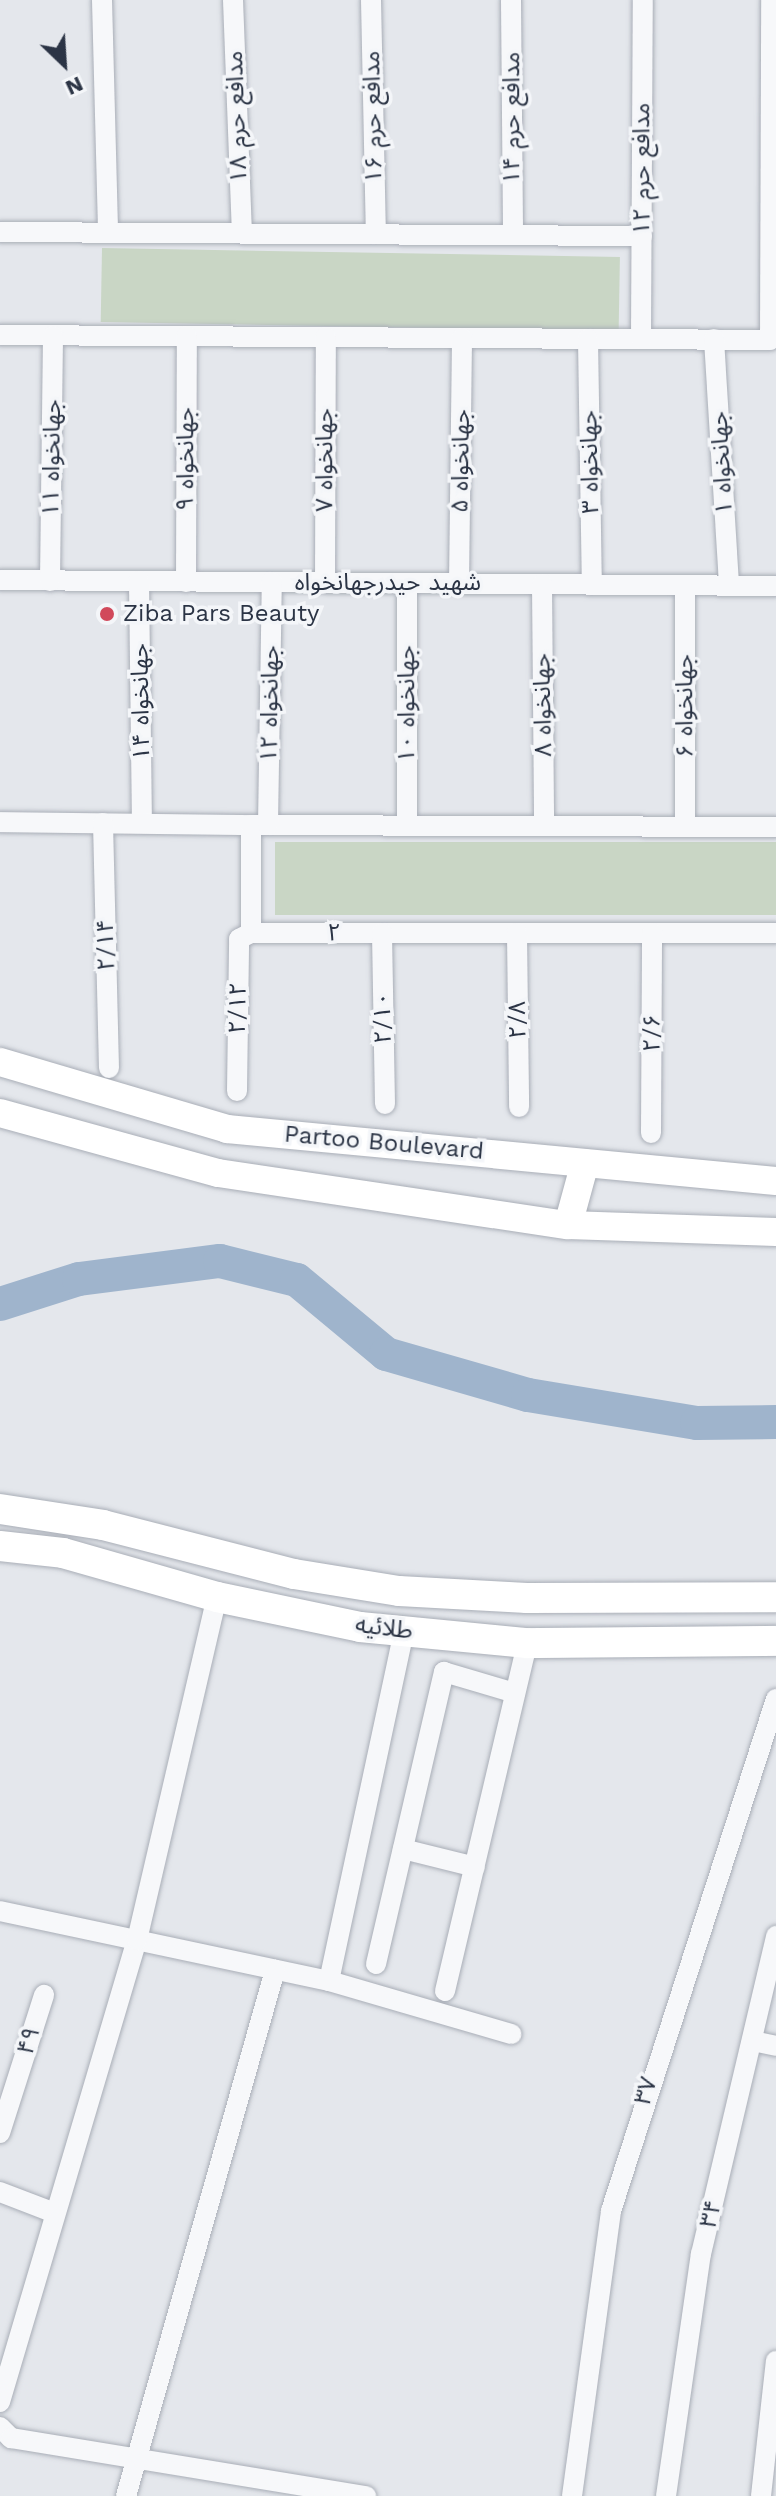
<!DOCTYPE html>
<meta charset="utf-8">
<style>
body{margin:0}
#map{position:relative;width:776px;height:2496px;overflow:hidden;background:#e4e7ec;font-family:"Work Sans","Noto Sans Arabic",sans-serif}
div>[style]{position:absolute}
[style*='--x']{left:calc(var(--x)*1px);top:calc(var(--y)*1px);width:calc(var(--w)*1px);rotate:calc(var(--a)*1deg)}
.green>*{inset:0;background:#c9d6c5;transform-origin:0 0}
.river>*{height:34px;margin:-17px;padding:0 17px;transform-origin:17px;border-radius:17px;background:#9fb4cc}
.roads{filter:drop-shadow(0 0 2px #a9aeb7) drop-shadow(0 0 2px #a9aeb7)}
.minor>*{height:20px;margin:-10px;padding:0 10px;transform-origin:10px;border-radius:10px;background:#f7f8fa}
.secondary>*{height:28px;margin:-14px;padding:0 14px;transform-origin:14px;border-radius:14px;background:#fff}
.primary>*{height:30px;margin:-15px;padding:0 15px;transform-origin:15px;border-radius:15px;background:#fff}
.dots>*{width:22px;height:22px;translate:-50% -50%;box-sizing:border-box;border:4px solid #f4f6f9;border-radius:50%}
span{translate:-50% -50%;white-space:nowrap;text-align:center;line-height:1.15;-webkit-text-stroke:7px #f4f6f9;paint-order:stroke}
.street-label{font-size:24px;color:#2b3445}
.poi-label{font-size:24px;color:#2b3445}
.left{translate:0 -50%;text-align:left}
.north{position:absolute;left:24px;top:24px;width:80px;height:80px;-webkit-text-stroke:6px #f4f6f9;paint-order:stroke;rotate:155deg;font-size:22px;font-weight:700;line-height:32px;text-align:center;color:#2b3445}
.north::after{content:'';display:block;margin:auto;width:28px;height:36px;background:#2b3445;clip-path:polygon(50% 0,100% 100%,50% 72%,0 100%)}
</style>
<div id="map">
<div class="green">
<div style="left:102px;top:248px;width:518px;height:74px;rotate:1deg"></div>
<div style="left:275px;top:842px;width:501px;height:73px"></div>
</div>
<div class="river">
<div style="--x:0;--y:1304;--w:83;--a:-17.6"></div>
<div style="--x:79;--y:1279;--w:142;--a:-7.3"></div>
<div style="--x:220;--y:1261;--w:79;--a:13.9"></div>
<div style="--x:297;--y:1280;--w:116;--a:39.7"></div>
<div style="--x:386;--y:1354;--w:148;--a:16.1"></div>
<div style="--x:528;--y:1395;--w:171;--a:9.4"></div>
<div style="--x:697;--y:1423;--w:79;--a:-0.7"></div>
</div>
<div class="roads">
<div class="minor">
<div style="--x:102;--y:0;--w:232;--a:88.5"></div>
<div style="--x:233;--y:0;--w:233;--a:87.8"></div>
<div style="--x:371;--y:0;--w:234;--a:88.8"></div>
<div style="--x:511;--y:0;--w:235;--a:89.5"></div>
<div style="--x:0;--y:232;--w:642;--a:0.36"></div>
<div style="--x:0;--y:335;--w:770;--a:0.37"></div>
<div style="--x:770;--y:340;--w:340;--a:-89.8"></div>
<div style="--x:588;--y:339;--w:246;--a:89.1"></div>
<div style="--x:641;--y:339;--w:339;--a:-89.7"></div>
<div style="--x:714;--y:339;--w:247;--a:86.5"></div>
<div style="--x:0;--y:580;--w:776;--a:0.44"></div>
<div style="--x:50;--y:581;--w:245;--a:-89.3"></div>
<div style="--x:139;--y:581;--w:242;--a:89.3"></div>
<div style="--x:186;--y:582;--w:246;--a:-89.8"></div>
<div style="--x:325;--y:583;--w:246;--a:-89.8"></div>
<div style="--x:407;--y:583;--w:243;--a:90"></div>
<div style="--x:459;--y:584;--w:246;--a:-89.3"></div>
<div style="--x:542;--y:584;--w:242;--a:89.5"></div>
<div style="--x:685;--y:585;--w:242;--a:90"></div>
<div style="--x:0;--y:822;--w:251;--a:0.7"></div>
<div style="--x:251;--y:825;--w:108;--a:90"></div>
<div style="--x:251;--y:933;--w:525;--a:0"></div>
<div style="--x:103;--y:823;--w:245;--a:88.6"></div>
<div style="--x:251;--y:825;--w:525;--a:0.22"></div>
<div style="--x:268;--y:825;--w:243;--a:-89.1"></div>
<div style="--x:382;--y:933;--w:171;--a:89"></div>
<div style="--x:517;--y:933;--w:174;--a:89.3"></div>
<div style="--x:237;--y:1091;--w:152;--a:-89.2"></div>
<div style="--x:239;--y:939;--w:13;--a:-27"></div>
<div style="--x:651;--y:1133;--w:200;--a:-89.7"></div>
<div style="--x:403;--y:1849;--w:74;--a:14"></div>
<div style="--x:0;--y:1911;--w:336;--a:12"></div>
<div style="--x:329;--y:1981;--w:190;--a:16.2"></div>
<div style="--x:376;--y:1964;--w:300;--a:-76.9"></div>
<div style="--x:444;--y:1672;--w:74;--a:16.5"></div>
<div style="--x:329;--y:1981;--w:358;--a:-77.9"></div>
<div style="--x:445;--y:1991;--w:358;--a:-76.7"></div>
<div style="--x:753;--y:2041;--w:24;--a:12"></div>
<div style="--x:0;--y:2133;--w:145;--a:-72.3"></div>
<div style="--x:0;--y:2192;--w:59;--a:20.9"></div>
<div style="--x:0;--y:2402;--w:482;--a:-73.5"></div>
<div style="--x:137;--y:1940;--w:352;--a:-76.9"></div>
<div style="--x:0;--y:2427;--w:16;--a:45"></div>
<div style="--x:11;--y:2438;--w:360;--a:9.3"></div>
<div style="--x:126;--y:2496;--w:547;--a:-74.18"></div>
<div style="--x:572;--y:2496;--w:288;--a:-82.2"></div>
<div style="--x:611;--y:2211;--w:538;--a:-72.14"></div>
<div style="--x:666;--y:2496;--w:245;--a:-81.8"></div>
<div style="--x:701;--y:2254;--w:327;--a:-76.7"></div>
<div style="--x:761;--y:2496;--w:136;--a:-83.7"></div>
</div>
<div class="secondary">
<div style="--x:0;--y:1062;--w:237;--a:16.4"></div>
<div style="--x:227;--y:1129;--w:551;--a:5.41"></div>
<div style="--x:0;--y:1113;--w:226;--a:15.4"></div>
<div style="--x:218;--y:1173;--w:354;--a:8.5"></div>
<div style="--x:568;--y:1225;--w:208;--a:1.9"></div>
<div style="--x:568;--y:1225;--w:64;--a:-74.7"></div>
</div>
<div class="primary">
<div style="--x:0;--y:1509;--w:104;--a:8.8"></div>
<div style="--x:103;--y:1525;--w:197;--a:14.4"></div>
<div style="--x:294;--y:1574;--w:106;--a:9.2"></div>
<div style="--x:399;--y:1591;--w:128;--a:3.1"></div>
<div style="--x:527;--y:1598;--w:249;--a:-0.2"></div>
<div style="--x:0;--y:1546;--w:63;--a:6.3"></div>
<div style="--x:63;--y:1553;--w:160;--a:15.9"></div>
<div style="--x:217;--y:1597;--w:146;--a:11.8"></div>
<div style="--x:360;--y:1627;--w:168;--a:5.5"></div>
<div style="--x:527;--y:1643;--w:249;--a:-0.5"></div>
</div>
</div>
<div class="dots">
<div style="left:107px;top:614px;background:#d1495b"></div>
</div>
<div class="street-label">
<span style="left:237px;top:117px;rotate:-92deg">مدافع حرم ۱۸</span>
<span style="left:373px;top:117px;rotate:-91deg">مدافع حرم ۱۶</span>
<span style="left:512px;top:118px;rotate:-90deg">مدافع حرم ۱۴</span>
<span style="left:642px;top:169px;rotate:-90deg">مدافع حرم ۱۲</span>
<span style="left:52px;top:458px;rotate:-89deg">جهانخواه ۱۱</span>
<span style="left:186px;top:459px;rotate:-90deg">جهانخواه ۹</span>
<span style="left:325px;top:460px;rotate:-90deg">جهانخواه ۷</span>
<span style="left:461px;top:461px;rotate:-89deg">جهانخواه ۵</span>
<span style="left:590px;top:462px;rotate:-91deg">جهانخواه ۳</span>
<span style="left:722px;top:463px;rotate:-93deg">جهانخواه ۱</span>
<span style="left:388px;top:583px">شهید حیدرجهانخواه</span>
<span style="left:141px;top:702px;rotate:-91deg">جهانخواه ۱۴</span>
<span style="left:270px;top:704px;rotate:-89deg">جهانخواه ۱۲</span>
<span style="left:407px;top:704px;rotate:-90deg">جهانخواه ۱۰</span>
<span style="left:543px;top:705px;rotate:-91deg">جهانخواه ۸</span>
<span style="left:685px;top:706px;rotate:-90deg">جهانخواه ۶</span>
<span style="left:334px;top:933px">۲</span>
<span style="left:106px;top:945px;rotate:-91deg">۲/۱۴</span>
<span style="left:238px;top:1008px;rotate:-89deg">۲/۱۲</span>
<span style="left:383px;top:1018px;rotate:-91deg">۲/۱۰</span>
<span style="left:518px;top:1020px;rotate:-91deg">۲/۸</span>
<span style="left:652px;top:1033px;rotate:-90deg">۲/۶</span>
<span style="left:384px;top:1143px;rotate:5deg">Partoo Boulevard</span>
<span style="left:384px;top:1628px;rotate:7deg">طلائیه</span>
<span style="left:29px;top:2041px;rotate:-72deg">۴۹</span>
<span style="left:646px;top:2091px;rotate:-73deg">۳۷</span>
<span style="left:711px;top:2214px;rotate:-76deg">۳۴</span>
</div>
<div class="poi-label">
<span class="left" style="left:123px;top:614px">Ziba Pars Beauty</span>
</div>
<div class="north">N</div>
</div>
